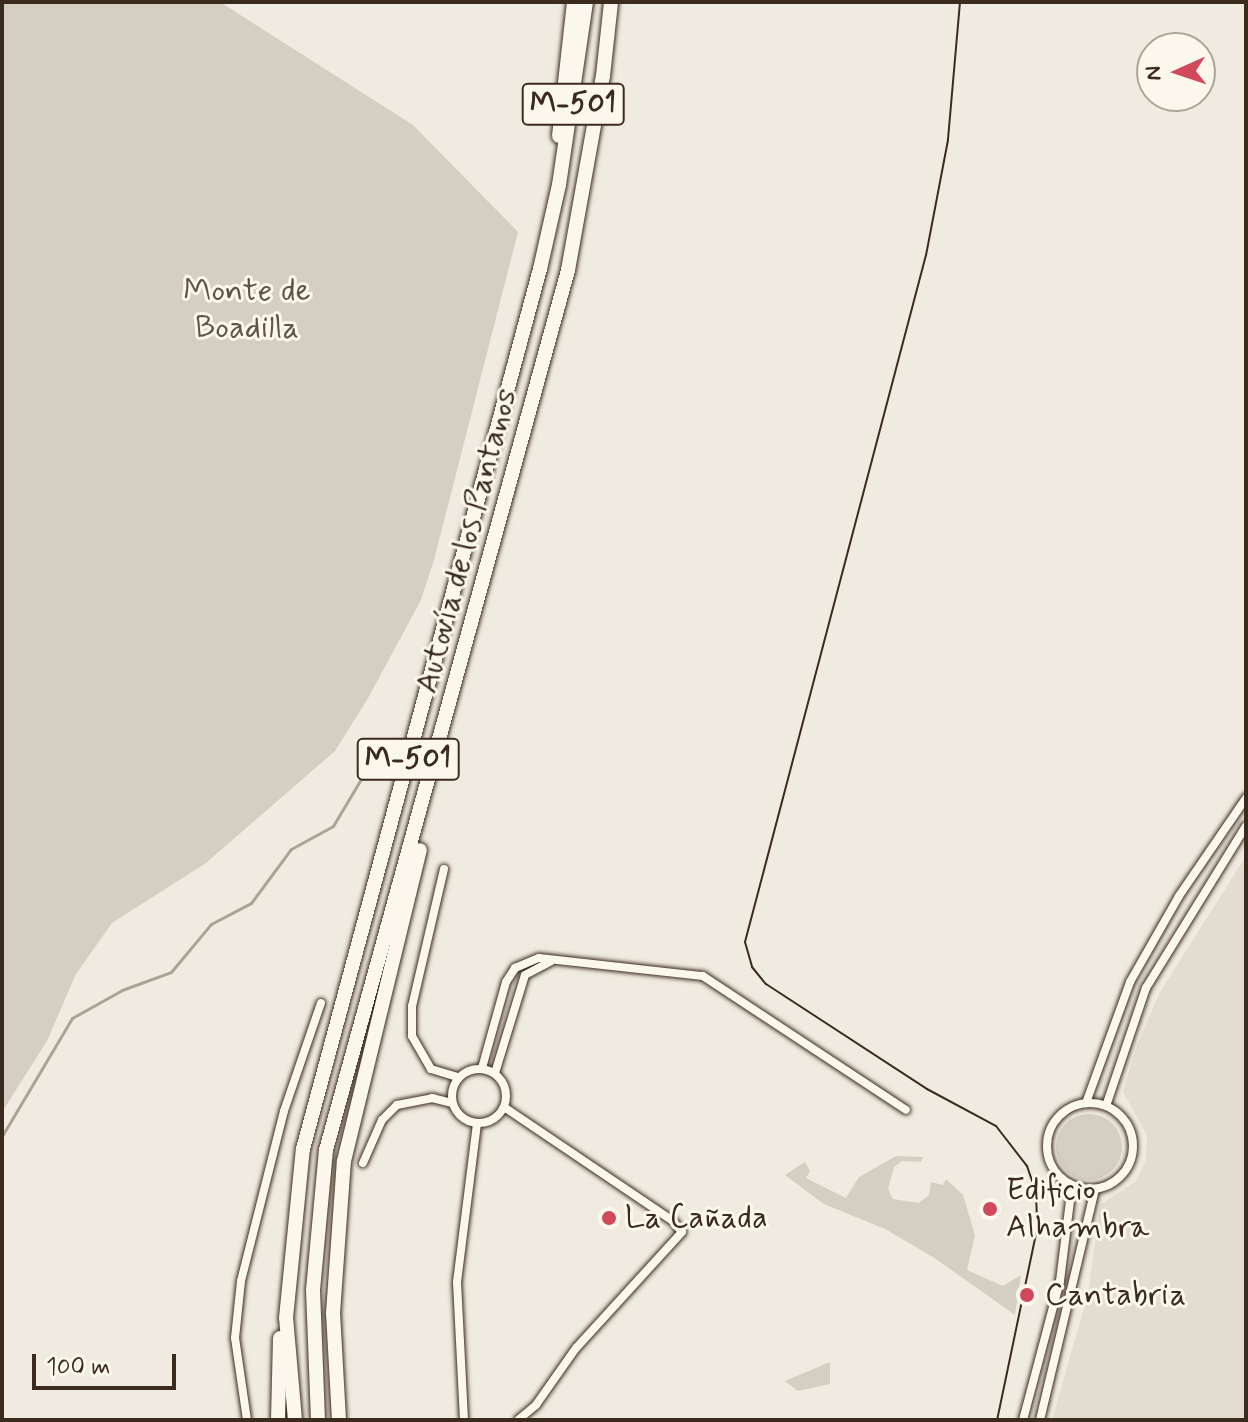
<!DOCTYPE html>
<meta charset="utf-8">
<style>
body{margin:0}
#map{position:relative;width:1248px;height:1422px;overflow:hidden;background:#f0ebe0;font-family:Mynerve,sans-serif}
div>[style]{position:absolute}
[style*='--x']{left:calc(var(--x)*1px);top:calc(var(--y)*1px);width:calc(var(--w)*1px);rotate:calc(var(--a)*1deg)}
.built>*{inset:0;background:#e2dcd1}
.green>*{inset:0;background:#d5cec3}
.round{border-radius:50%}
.stream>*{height:3px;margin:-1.5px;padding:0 1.5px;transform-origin:1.5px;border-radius:1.5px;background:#aca397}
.roads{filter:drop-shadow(0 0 2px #3b2a1e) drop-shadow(0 0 2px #3b2a1e)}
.street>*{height:8px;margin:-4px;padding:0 4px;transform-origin:4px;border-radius:4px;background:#fbf7ec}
.street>.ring{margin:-4px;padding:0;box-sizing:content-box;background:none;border:8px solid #fbf7ec;border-radius:50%}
.highway>*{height:14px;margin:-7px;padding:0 7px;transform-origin:7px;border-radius:7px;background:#fbf7ec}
.tram>*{height:2px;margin:-1px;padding:0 1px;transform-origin:1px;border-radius:1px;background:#3b2a1e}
.dots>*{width:22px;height:22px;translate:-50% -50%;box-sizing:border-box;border:4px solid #fbf7ec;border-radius:50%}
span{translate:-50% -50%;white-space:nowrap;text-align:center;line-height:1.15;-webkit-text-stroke:6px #fbf7ec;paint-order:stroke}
.shield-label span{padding:2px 6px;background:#fbf7ec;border:2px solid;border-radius:6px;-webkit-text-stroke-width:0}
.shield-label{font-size:30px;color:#3b2a1e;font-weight:700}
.park-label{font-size:32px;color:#625347}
.street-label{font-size:32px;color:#3b2a1e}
.poi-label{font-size:32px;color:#3b2a1e}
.left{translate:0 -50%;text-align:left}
.frame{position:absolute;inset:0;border:4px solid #3b2a1e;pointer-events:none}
.north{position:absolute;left:1136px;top:32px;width:80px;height:80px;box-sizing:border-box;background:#fbf7ec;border:2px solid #aea59a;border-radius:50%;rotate:267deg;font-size:22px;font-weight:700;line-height:32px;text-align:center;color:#3b2a1e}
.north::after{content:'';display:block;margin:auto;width:28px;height:36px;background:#d1495b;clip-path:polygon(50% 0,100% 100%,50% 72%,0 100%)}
.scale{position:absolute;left:32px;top:1354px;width:144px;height:36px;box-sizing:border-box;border:4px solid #3b2a1e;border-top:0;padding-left:10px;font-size:24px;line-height:28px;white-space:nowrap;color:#3b2a1e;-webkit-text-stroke:6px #fbf7ec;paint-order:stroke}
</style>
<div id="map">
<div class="built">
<div style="clip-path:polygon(1246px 856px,1246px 1420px,1052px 1420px,1088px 1294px,1100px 1205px,1135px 1182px,1146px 1159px,1147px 1136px,1123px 1092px,1137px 1045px,1160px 992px)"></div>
</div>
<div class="green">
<div style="clip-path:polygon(2px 2px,220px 2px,413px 125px,518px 232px,434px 560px,421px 600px,367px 700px,335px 751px,206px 863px,112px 923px,76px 974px,47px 1041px,2px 1112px)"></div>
<div class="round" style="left:1056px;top:1114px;width:66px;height:66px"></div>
<div style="clip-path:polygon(896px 1156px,923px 1157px,921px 1162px,902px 1161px,894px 1167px,888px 1189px,893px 1199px,919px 1203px,929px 1195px,931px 1182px,943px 1185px,946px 1179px,963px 1195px,975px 1235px,967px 1270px,1003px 1286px,1021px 1275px,1015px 1315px,933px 1257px,885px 1229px,824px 1204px,785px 1175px,805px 1162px,810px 1171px,806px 1178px,846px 1198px,859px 1177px)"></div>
<div style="clip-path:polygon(830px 1362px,830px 1384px,798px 1391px,785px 1381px)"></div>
</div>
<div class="stream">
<div style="--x:2;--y:1136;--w:137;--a:-59.3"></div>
<div style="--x:72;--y:1018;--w:57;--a:-29.2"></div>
<div style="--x:122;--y:990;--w:52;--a:-20.2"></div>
<div style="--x:171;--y:972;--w:62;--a:-50.2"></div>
<div style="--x:211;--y:924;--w:45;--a:-27.7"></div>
<div style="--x:251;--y:903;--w:67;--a:-53.5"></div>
<div style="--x:291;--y:849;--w:48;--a:-28.7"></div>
<div style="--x:333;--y:826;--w:69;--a:-59.3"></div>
</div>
<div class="roads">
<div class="street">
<div style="--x:444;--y:869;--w:141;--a:103.1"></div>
<div style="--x:412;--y:1006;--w:30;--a:90"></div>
<div style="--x:412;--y:1036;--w:38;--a:60"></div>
<div style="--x:431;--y:1069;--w:28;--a:17"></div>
<div style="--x:482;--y:1068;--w:89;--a:-74.4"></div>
<div style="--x:506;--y:982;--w:17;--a:-57"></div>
<div style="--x:515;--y:968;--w:26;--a:-23"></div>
<div style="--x:539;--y:958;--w:165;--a:6.3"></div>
<div style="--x:703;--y:976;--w:243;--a:33.4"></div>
<div class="ring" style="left:452px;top:1069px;width:46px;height:46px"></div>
<div style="--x:495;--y:1073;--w:102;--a:-73"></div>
<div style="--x:525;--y:975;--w:30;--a:-28"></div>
<div style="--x:1086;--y:1103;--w:129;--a:-70"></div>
<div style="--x:1130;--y:982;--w:99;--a:-60.3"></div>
<div style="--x:1179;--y:896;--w:119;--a:-55.6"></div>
<div class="ring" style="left:1047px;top:1103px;width:78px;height:78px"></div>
<div style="--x:1106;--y:1106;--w:125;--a:-71.3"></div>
<div style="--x:1146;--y:988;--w:190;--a:-58.3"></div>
<div style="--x:504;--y:1107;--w:204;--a:34"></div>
<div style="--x:673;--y:1221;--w:14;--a:51"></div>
<div style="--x:682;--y:1232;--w:157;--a:132.4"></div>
<div style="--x:576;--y:1348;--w:70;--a:125.1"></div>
<div style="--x:536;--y:1405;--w:23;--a:140"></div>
<div style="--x:363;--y:1163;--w:47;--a:-66.2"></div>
<div style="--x:382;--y:1120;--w:21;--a:-45"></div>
<div style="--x:397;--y:1105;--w:36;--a:-11"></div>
<div style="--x:432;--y:1098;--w:21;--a:14"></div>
<div style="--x:247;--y:1420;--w:83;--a:-98.3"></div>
<div style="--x:235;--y:1338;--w:57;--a:-84"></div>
<div style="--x:241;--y:1281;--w:175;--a:-75.8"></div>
<div style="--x:284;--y:1111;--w:114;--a:-71.1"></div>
<div style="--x:464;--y:1420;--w:138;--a:-92.9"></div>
<div style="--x:457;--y:1282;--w:159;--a:-82.8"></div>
<div style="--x:1023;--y:1420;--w:144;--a:-75.1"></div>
<div style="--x:1060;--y:1281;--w:97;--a:-82.9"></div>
<div style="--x:1040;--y:1420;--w:237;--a:-76.6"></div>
</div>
<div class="highway">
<div style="--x:559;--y:136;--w:135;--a:-83.6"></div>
<div style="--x:278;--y:1420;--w:82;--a:-88.6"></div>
<div style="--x:295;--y:1420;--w:102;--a:-95"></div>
<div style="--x:286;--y:1318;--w:170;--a:-84.3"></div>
<div style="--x:303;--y:1149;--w:911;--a:-74.93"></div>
<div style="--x:540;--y:269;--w:86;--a:-77.3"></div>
<div style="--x:559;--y:185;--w:185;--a:-81.6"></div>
<div style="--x:318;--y:1420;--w:130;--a:-92.2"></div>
<div style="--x:313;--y:1290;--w:141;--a:-84.7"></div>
<div style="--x:326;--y:1150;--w:913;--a:-74.62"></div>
<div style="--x:568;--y:270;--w:197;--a:-79.8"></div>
<div style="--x:603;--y:76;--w:74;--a:-83.8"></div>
<div style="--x:339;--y:1420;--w:107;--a:-93.2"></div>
<div style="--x:333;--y:1313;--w:152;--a:-85.9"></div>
<div style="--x:344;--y:1161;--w:320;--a:-76.3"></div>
</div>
</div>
<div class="tram">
<div style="--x:960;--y:2;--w:139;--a:95"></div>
<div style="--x:948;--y:140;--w:117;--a:100.8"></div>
<div style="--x:926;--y:255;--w:710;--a:104.76"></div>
<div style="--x:745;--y:942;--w:26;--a:74"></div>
<div style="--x:752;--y:967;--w:22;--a:51"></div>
<div style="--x:766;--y:984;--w:192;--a:33.1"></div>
<div style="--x:927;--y:1089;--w:78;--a:28.2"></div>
<div style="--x:996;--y:1126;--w:51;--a:52.2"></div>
<div style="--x:1027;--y:1166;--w:28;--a:71"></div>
<div style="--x:1036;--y:1192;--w:37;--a:88"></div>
<div style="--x:1037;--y:1229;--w:195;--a:101.8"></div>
</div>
<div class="dots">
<div style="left:990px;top:1209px;background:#d1495b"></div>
<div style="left:609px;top:1218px;background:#d1495b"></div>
<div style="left:1027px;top:1295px;background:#d1495b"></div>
</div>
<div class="shield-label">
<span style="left:573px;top:104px">M-501</span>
<span style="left:408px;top:759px">M-501</span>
</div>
<div class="park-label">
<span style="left:247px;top:310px">Monte de<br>Boadilla</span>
</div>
<div class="street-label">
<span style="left:467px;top:541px;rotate:-75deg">Autovía de los Pantanos</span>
</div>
<div class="poi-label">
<span class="left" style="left:1006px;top:1209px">Edificio<br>Alhambra</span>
<span class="left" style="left:625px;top:1218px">La Cañada</span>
<span class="left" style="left:1045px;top:1295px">Cantabria</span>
</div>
<div class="frame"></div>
<div class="north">N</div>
<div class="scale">100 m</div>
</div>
